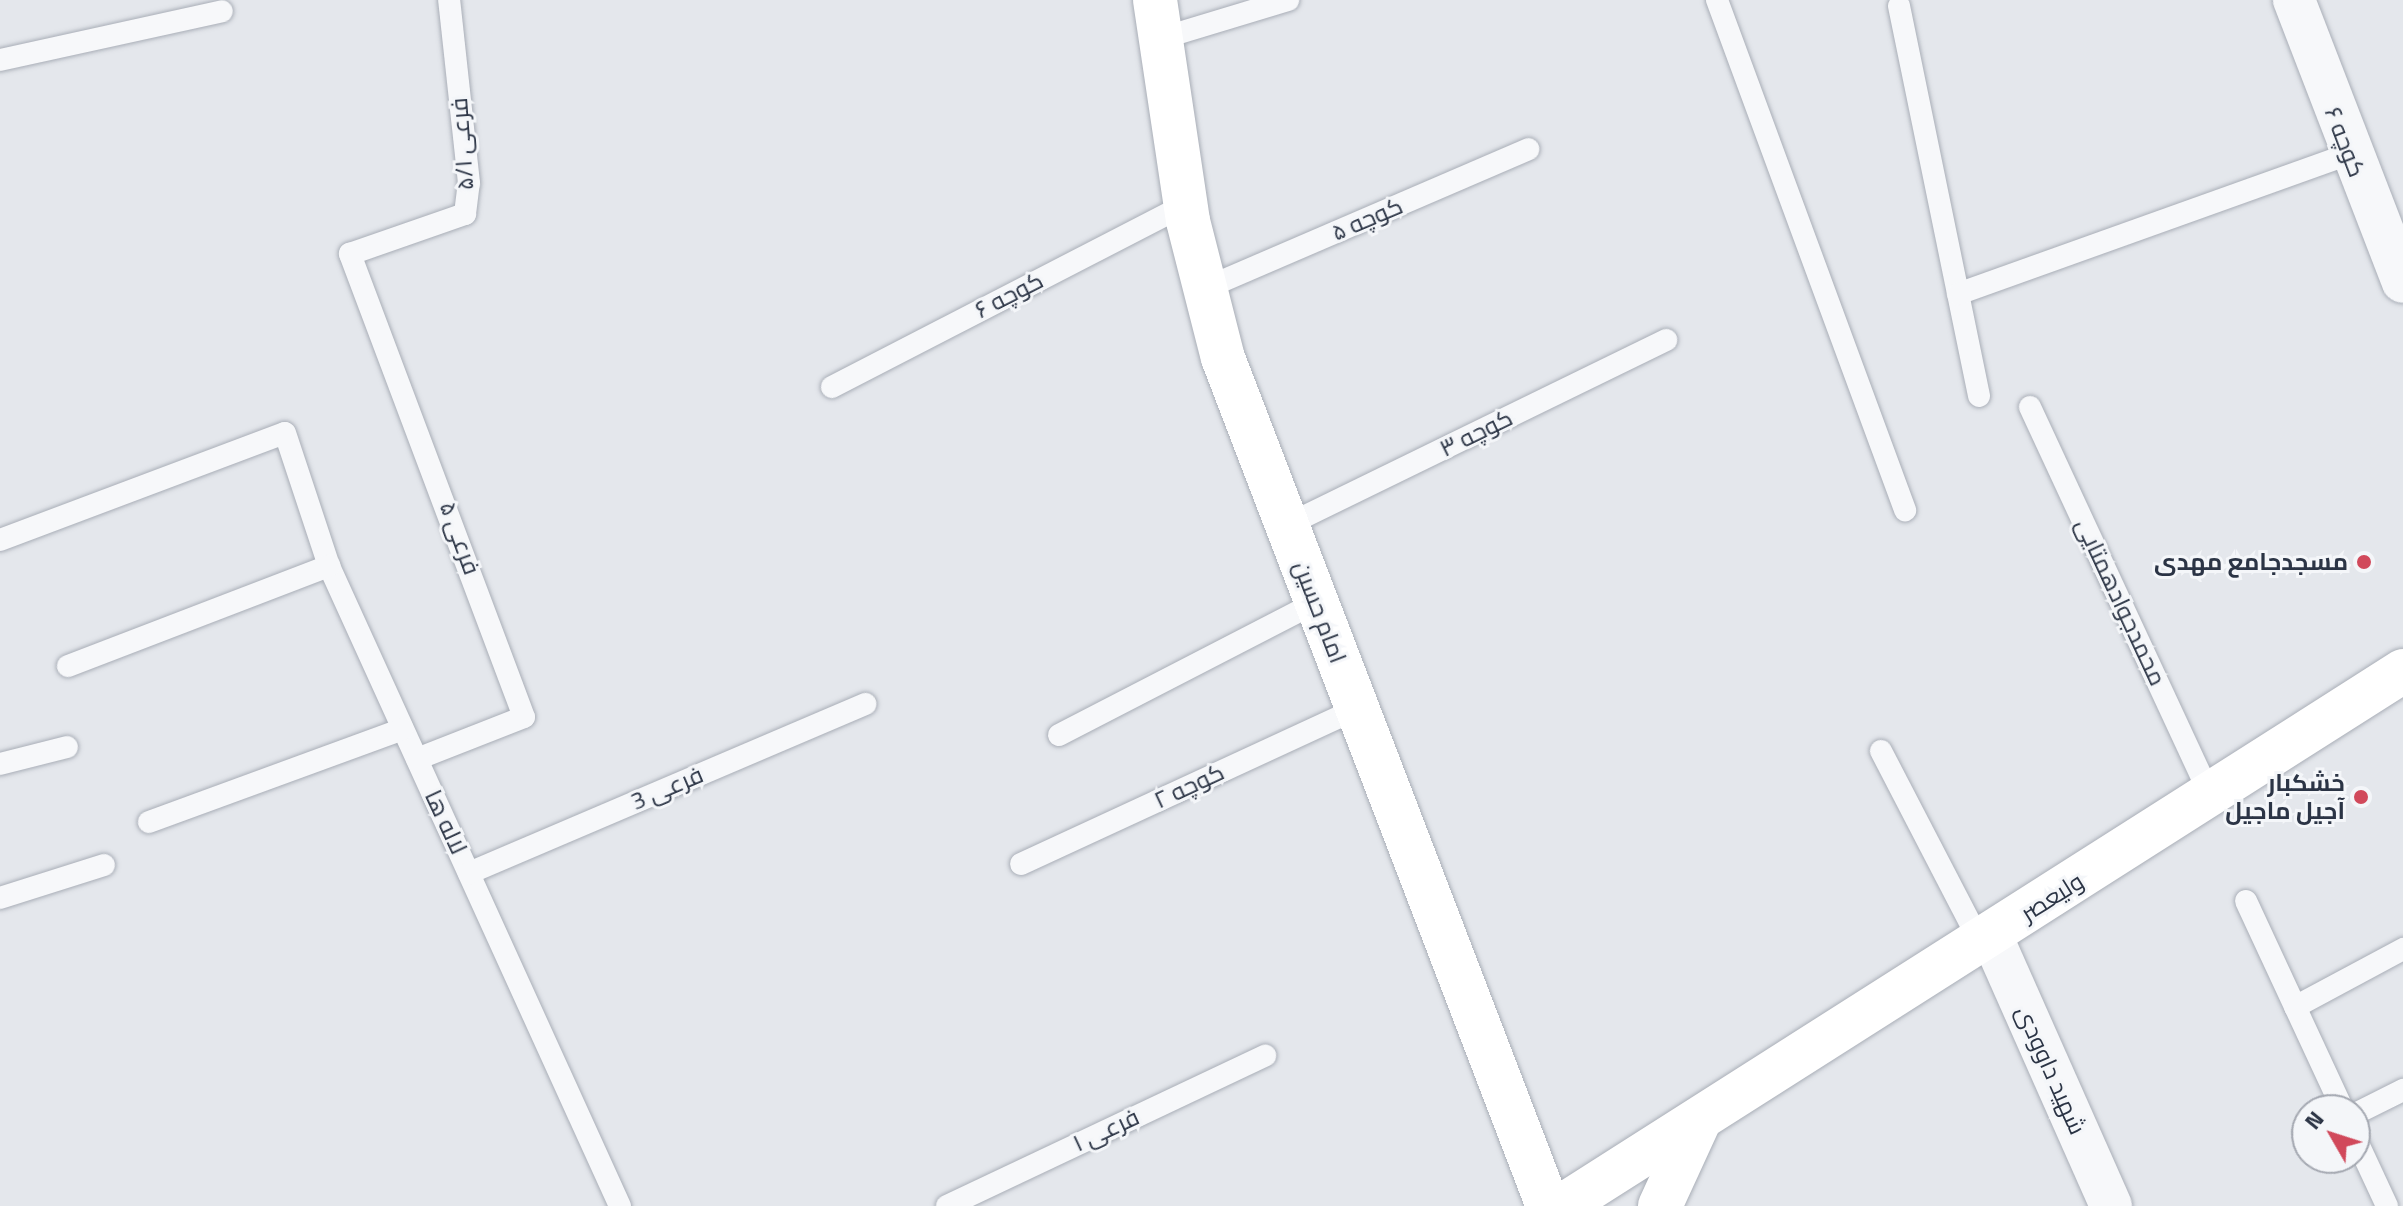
<!DOCTYPE html>
<meta charset="utf-8">
<style>
body{margin:0}
#map{position:relative;width:2403px;height:1206px;overflow:hidden;background:#e4e7ec;font-family:"Titillium Web",Cairo,sans-serif}
div>[style]{position:absolute}
[style*='--x']{left:calc(var(--x)*1px);top:calc(var(--y)*1px);width:calc(var(--w)*1px);rotate:calc(var(--a)*1deg)}
.roads{filter:drop-shadow(0 0 2px #a9aeb7) drop-shadow(0 0 2px #a9aeb7)}
.lane>*{height:22px;margin:-11px;padding:0 11px;transform-origin:11px;border-radius:11px;background:#f7f8fa}
.street>*{height:42px;margin:-21px;padding:0 21px;transform-origin:21px;border-radius:21px;background:#f7f8fa}
.secondary>*{height:44px;margin:-22px;padding:0 22px;transform-origin:22px;border-radius:22px;background:#fff}
.dots>*{width:22px;height:22px;translate:-50% -50%;box-sizing:border-box;border:4px solid #f4f6f9;border-radius:50%}
span{translate:-50% -50%;white-space:nowrap;text-align:center;line-height:1.15;-webkit-text-stroke:6px #f4f6f9;paint-order:stroke}
.street-label{font-size:24px;color:#2b3445}
.poi-label{font-size:24px;color:#2b3445;font-weight:700}
.right{translate:-100% -50%;text-align:right}
.north{position:absolute;left:2291px;top:1094px;width:80px;height:80px;box-sizing:border-box;background:#f4f6f9;border:2px solid #a4a8b1;border-radius:50%;rotate:309deg;font-size:22px;font-weight:700;line-height:32px;text-align:center;color:#2b3445}
.north::after{content:'';display:block;margin:auto;width:28px;height:36px;background:#d1495b;clip-path:polygon(50% 0,100% 100%,50% 72%,0 100%)}
</style>
<div id="map">
<div class="roads">
<div class="lane">
<div style="--x:1717;--y:0;--w:544;--a:69.76"></div>
<div style="--x:1899;--y:6;--w:398;--a:78.4"></div>
<div style="--x:1159;--y:39;--w:135;--a:-16.8"></div>
<div style="--x:0;--y:60;--w:227;--a:-12.4"></div>
<div style="--x:1206;--y:288;--w:351;--a:-23.3"></div>
<div style="--x:1958;--y:294;--w:414;--a:-19.7"></div>
<div style="--x:832;--y:387;--w:399;--a:-27.3"></div>
<div style="--x:2030;--y:407;--w:430;--a:65.1"></div>
<div style="--x:1287;--y:525;--w:422;--a:-26"></div>
<div style="--x:0;--y:540;--w:304;--a:-20.6"></div>
<div style="--x:285;--y:433;--w:140;--a:71.7"></div>
<div style="--x:329;--y:566;--w:703;--a:65.55"></div>
<div style="--x:68;--y:666;--w:280;--a:-21"></div>
<div style="--x:1059;--y:735;--w:290;--a:-27.3"></div>
<div style="--x:1881;--y:751;--w:215;--a:62.6"></div>
<div style="--x:417;--y:759;--w:115;--a:-21.4"></div>
<div style="--x:524;--y:717;--w:495;--a:-110.6"></div>
<div style="--x:350;--y:254;--w:122;--a:-19.2"></div>
<div style="--x:465;--y:214;--w:31;--a:-83"></div>
<div style="--x:469;--y:183;--w:184;--a:-96.2"></div>
<div style="--x:0;--y:764;--w:69;--a:-14.2"></div>
<div style="--x:149;--y:822;--w:270;--a:-20.1"></div>
<div style="--x:1021;--y:864;--w:369;--a:-24.8"></div>
<div style="--x:469;--y:873;--w:431;--a:-23.1"></div>
<div style="--x:0;--y:898;--w:109;--a:-17.6"></div>
<div style="--x:2246;--y:901;--w:230;--a:65.1"></div>
<div style="--x:2295;--y:1007;--w:123;--a:-28.2"></div>
<div style="--x:2355;--y:1114;--w:54;--a:-26.6"></div>
<div style="--x:2355;--y:1137;--w:76;--a:65.1"></div>
<div style="--x:947;--y:1206;--w:352;--a:-25.3"></div>
</div>
<div class="street">
<div style="--x:2294;--y:0;--w:302;--a:68.9"></div>
<div style="--x:1991;--y:935;--w:296;--a:66.1"></div>
</div>
<div class="secondary">
<div style="--x:1155;--y:0;--w:223;--a:81.5"></div>
<div style="--x:1188;--y:221;--w:141;--a:75.7"></div>
<div style="--x:1223;--y:358;--w:908;--a:69.03"></div>
<div style="--x:1562;--y:1206;--w:997;--a:-32.46"></div>
<div style="--x:1660;--y:1206;--w:96;--a:-65.3"></div>
</div>
</div>
<div class="dots">
<div style="left:2364px;top:562px;background:#d1495b"></div>
<div style="left:2361px;top:797px;background:#d1495b"></div>
</div>
<div class="street-label">
<span style="left:2345px;top:142px;rotate:69deg">۶ کوچه</span>
<span style="left:462px;top:144px;rotate:-94deg">فرعی ۵/۱</span>
<span style="left:1367px;top:219px;rotate:-23deg">کوچه ۵</span>
<span style="left:1009px;top:295px;rotate:-27deg">کوچه ۶</span>
<span style="left:1476px;top:433px;rotate:-26deg">کوچه ۳</span>
<span style="left:460px;top:538px;rotate:70deg">فرعی ۵</span>
<span style="left:2121px;top:602px;rotate:65deg">محمدجوادهمتایی</span>
<span style="left:1320px;top:612px;rotate:69deg">امام حسین</span>
<span style="left:1189px;top:786px;rotate:-25deg">کوچه ۲</span>
<span style="left:667px;top:788px;rotate:-23deg">فرعی 3</span>
<span style="left:446px;top:822px;rotate:65deg">لاله ها</span>
<span style="left:2052px;top:897px;rotate:-32deg">ولیعصر</span>
<span style="left:2051px;top:1070px;rotate:66deg">شهید داوودی</span>
<span style="left:1106px;top:1130px;rotate:-25deg">فرعی ۱</span>
</div>
<div class="poi-label">
<span class="right" style="left:2348px;top:562px">مسجدجامع مهدی</span>
<span class="right" style="left:2345px;top:797px">خشکبار<br>آجیل ماجیل</span>
</div>
<div class="north">N</div>
</div>
